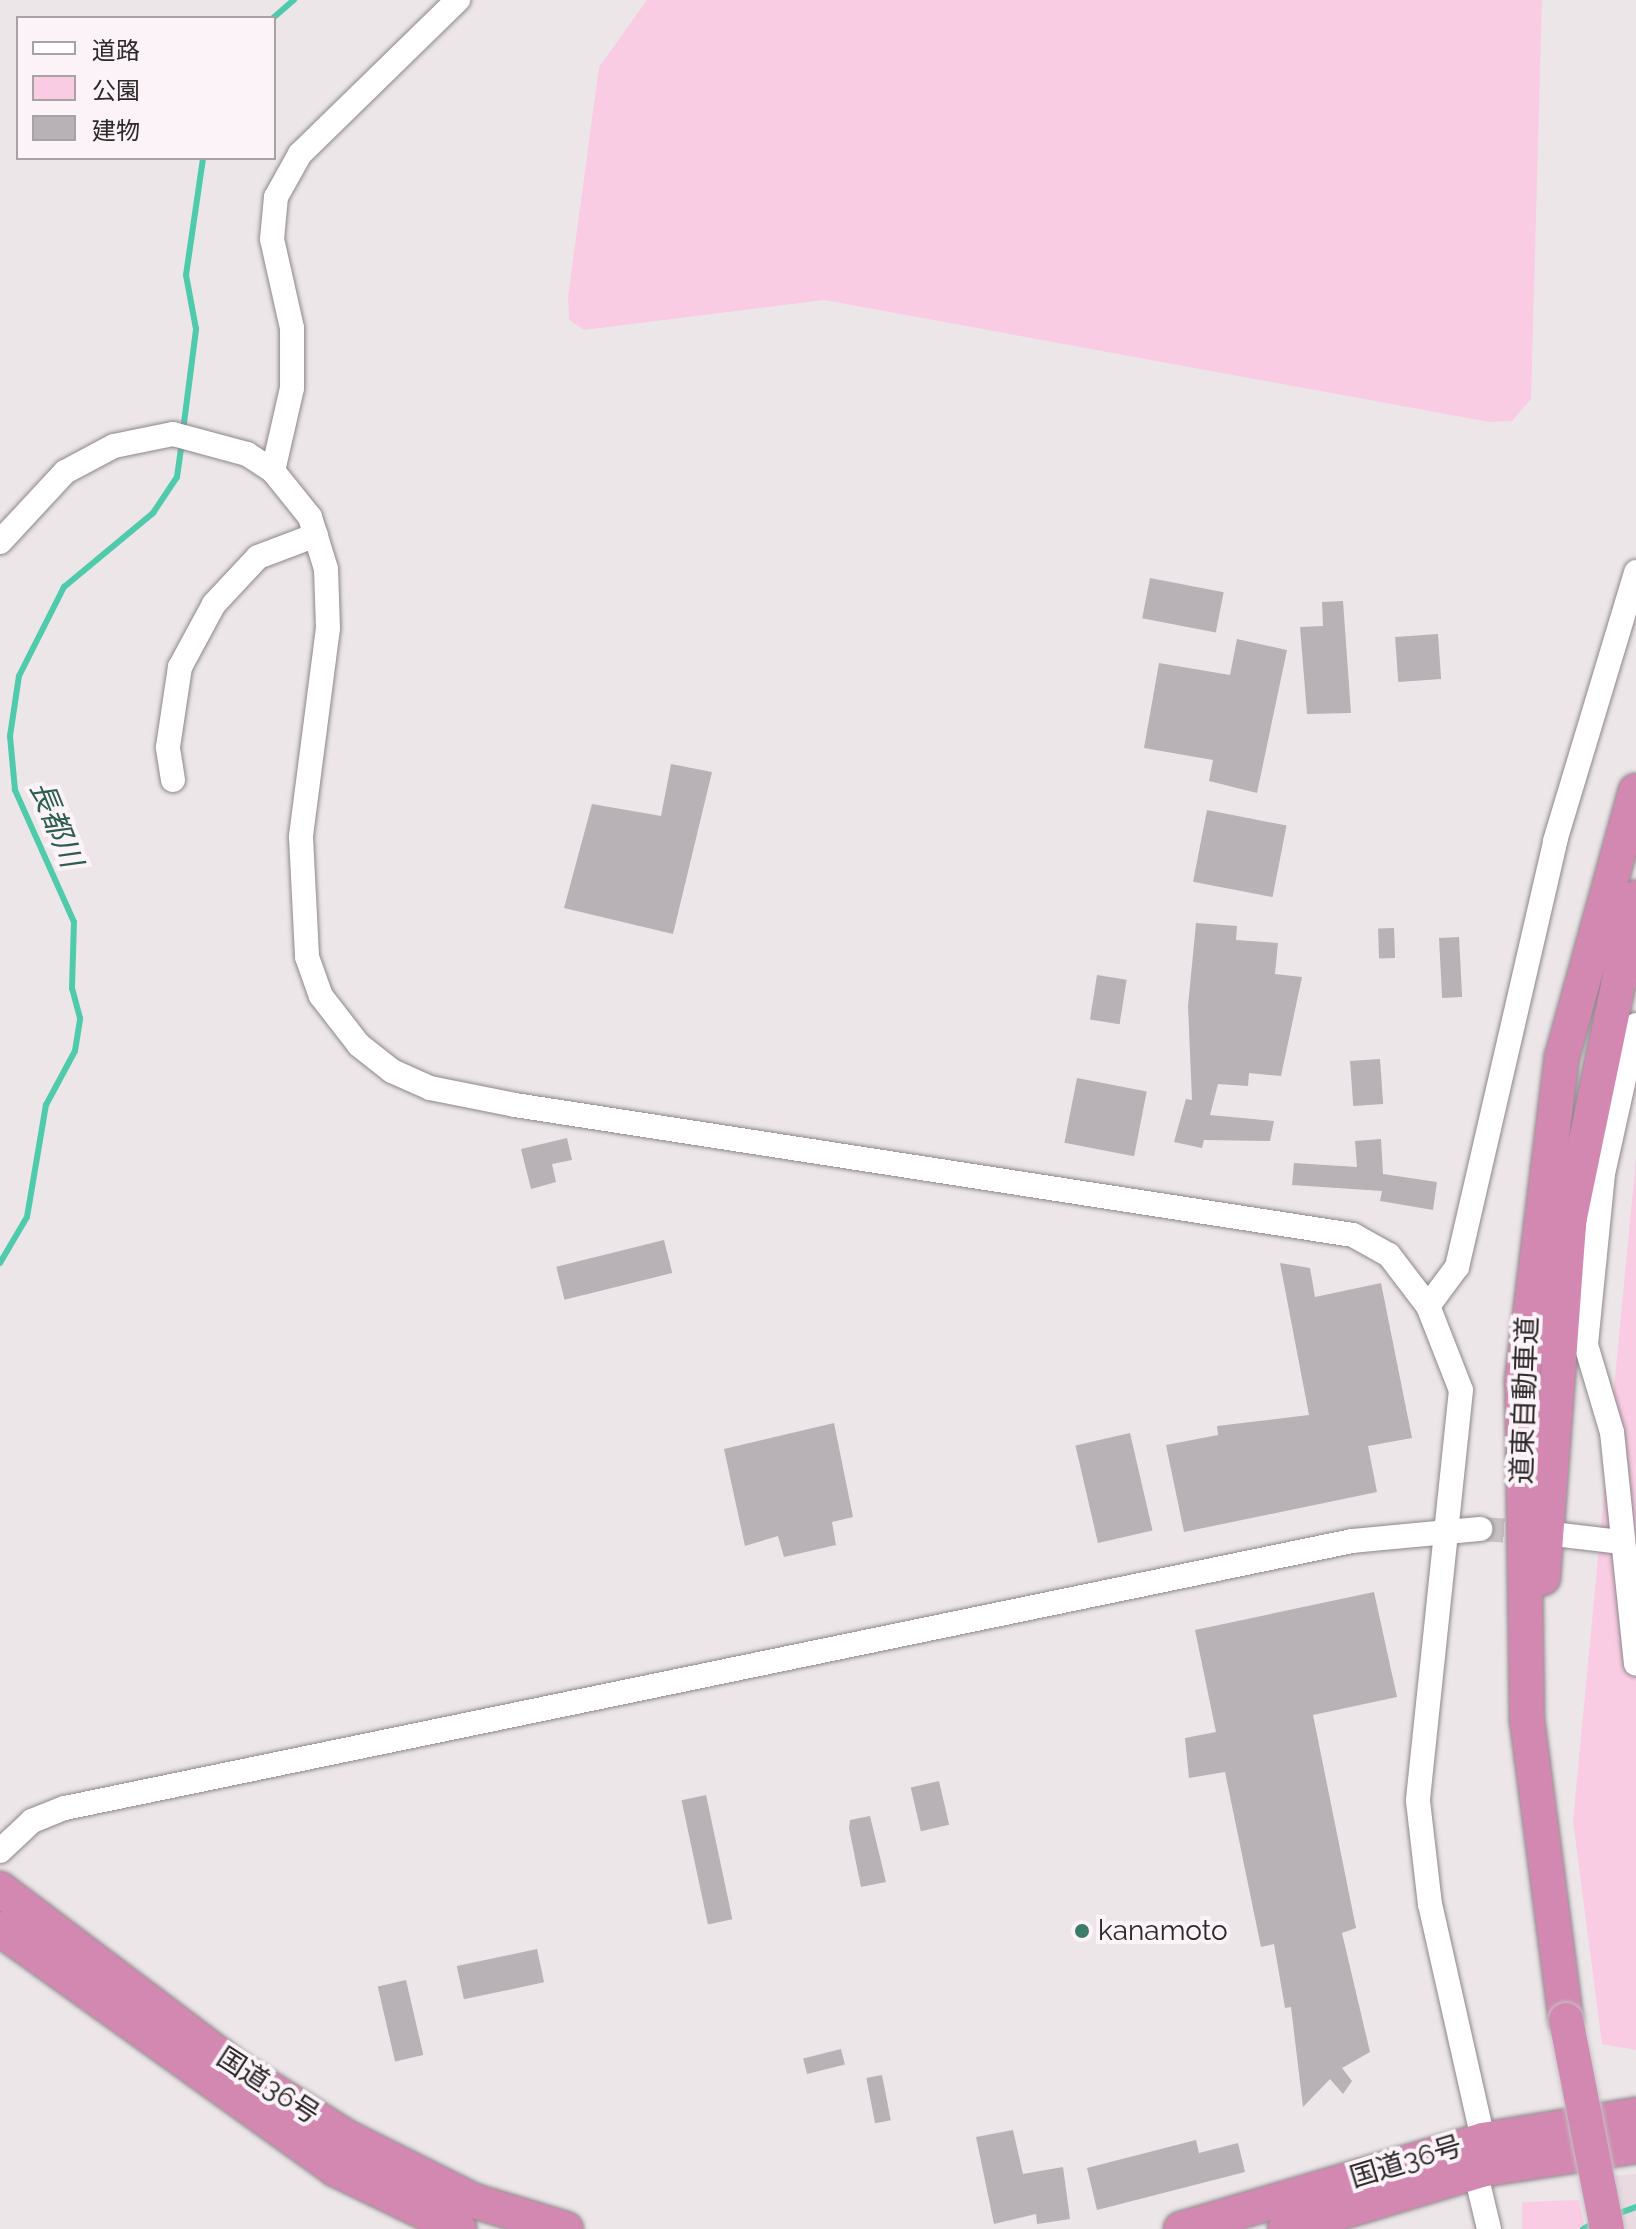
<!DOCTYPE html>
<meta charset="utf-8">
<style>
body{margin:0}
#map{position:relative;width:1636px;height:2229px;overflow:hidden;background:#ede6e9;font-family:Raleway,"Noto Sans JP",sans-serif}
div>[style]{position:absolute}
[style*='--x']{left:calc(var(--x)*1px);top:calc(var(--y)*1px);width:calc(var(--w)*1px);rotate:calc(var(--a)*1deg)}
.built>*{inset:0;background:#e9dae2}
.green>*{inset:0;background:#f9cce4}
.stream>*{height:6px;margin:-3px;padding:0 3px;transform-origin:3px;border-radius:3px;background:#4fcbac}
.building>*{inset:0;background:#b8b1b5;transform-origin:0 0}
.minor-tunnel>*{height:24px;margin-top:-12px;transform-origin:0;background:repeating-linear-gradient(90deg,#c6c0c3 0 24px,transparent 0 36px)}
.roads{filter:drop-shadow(0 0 2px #8e878a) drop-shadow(0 0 2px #8e878a)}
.minor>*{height:24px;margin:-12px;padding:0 12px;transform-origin:12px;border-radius:12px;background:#fff}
.highway>*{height:34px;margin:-17px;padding:0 17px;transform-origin:17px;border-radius:17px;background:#d288b1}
.bridges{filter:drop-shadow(0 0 2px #c4c3c3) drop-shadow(0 0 2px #c4c3c3)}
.highway-bridge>*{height:34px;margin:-17px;padding:0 17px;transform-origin:17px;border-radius:17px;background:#d288b1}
.dots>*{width:22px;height:22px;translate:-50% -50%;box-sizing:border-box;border:4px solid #fbf3f7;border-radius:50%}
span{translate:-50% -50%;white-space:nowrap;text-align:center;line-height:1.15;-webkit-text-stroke:8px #fbf3f7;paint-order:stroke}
.street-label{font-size:28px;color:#2c292a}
.poi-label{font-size:28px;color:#2c292a}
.left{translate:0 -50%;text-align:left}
.water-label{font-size:30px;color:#2b5e50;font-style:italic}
.legend{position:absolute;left:16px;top:16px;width:260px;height:144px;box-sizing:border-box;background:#fbf3f7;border:2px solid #a8a2a5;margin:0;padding:10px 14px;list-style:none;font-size:24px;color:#2c292a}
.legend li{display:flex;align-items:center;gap:16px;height:40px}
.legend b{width:40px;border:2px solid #a8a2a5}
</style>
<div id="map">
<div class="built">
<div style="clip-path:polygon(1636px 2174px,1636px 2229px,1625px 2229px,1611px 2176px)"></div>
</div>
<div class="green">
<div style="clip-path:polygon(647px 0,1542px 0,1531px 399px,1512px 421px,1489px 422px,824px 300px,584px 330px,569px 320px,568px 297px,599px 67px)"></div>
<div style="clip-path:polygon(1636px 1157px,1636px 2050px,1602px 2044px,1573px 1821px)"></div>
<div style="clip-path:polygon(1579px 2200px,1585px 2229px,1522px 2229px,1522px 2202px)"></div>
</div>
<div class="stream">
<div style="--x:273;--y:18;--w:28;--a:-41"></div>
<div style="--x:183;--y:431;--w:103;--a:-82.7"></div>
<div style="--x:196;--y:329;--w:55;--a:-100.5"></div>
<div style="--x:186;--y:275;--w:118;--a:-81.7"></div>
<div style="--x:0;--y:1263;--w:53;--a:-59.6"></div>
<div style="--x:27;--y:1217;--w:114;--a:-80.4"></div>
<div style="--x:46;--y:1105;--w:61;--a:-61.8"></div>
<div style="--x:75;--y:1051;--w:33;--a:-81"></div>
<div style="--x:80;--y:1018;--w:31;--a:-105"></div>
<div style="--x:72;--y:988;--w:66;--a:-88.3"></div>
<div style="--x:74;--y:922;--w:145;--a:-114.1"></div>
<div style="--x:15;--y:790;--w:54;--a:-95.3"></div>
<div style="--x:10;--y:736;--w:61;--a:-81.5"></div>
<div style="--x:19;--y:676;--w:100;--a:-63.2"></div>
<div style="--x:64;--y:587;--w:116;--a:-39.7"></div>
<div style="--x:153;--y:513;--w:43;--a:-56.3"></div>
<div style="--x:177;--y:477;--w:35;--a:-82"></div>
<div style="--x:1617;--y:2214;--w:20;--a:-20"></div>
<div style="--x:1583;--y:2229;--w:14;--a:-30"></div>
</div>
<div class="building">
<div style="left:1150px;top:578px;width:75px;height:41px;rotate:11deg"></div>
<div style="clip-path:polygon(1343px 601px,1351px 713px,1307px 714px,1300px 627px,1323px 626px,1322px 602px)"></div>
<div style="left:1438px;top:634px;width:45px;height:43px;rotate:86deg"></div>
<div style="clip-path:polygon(1237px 639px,1287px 650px,1257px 793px,1209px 781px,1213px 760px,1144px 748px,1159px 663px,1230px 675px)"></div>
<div style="clip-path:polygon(671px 764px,712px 772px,673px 934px,564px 908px,592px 804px,661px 816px)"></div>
<div style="left:1207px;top:810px;width:81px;height:73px;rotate:11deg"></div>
<div style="clip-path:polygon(1196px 923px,1237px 926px,1236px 940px,1278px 943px,1275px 974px,1302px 977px,1281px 1076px,1249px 1073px,1248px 1086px,1218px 1084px,1210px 1115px,1274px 1121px,1270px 1141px,1204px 1140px,1202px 1148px,1174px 1142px,1186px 1099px,1192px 1100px,1188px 1006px)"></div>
<div style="left:1394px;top:928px;width:30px;height:16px;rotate:88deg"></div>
<div style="left:1459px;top:937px;width:60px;height:20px;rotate:87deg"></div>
<div style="left:1097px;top:975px;width:30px;height:45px;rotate:9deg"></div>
<div style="left:1380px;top:1059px;width:45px;height:30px;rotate:86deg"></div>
<div style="left:1077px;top:1078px;width:71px;height:66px;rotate:11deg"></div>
<div style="clip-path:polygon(567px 1138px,572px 1160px,552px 1164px,556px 1182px,531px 1189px,521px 1149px)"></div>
<div style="clip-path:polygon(1381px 1139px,1383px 1174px,1437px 1182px,1433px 1210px,1380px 1201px,1382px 1191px,1292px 1185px,1294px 1163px,1357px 1167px,1355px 1141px)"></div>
<div style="left:664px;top:1240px;width:34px;height:111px;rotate:76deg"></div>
<div style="clip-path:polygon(1280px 1263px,1310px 1268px,1315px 1297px,1381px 1283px,1412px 1438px,1368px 1446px,1377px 1492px,1184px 1532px,1166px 1445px,1218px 1435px,1217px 1426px,1309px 1415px)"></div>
<div style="clip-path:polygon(834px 1423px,853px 1517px,832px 1522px,836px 1545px,784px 1557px,778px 1536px,745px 1546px,724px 1449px)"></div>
<div style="left:1130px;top:1433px;width:100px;height:56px;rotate:77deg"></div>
<div style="clip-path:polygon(1374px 1592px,1397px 1697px,1313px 1715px,1356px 1928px,1342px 1933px,1370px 2052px,1342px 2068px,1352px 2081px,1343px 2094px,1330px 2079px,1303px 2107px,1291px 2007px,1285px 2008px,1274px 1944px,1261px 1947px,1225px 1772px,1189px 1778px,1185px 1738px,1216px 1732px,1195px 1630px)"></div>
<div style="left:939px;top:1781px;width:45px;height:29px;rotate:77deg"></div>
<div style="left:706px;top:1795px;width:127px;height:25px;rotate:78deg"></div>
<div style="clip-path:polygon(870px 1816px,886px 1882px,861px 1887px,849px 1828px,850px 1820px)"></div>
<div style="left:537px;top:1949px;width:34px;height:82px;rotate:78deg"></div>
<div style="left:406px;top:1980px;width:77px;height:29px;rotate:77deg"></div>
<div style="left:841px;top:2049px;width:16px;height:39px;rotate:76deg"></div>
<div style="left:882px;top:2075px;width:46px;height:16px;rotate:79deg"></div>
<div style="clip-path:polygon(1013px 2130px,1023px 2174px,1063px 2167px,1070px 2219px,1037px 2224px,1036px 2214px,994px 2224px,976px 2137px)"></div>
<div style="clip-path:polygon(1196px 2140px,1199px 2153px,1238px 2143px,1245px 2172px,1097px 2210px,1087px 2168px)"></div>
</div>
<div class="minor-tunnel">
<div style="--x:1480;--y:1529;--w:60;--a:3.8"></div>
</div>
<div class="roads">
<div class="minor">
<div style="--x:273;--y:471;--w:85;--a:-77.1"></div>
<div style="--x:292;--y:388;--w:60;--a:-90"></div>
<div style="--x:292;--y:328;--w:91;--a:-102.7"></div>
<div style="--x:272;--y:239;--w:42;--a:-84.6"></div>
<div style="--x:276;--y:197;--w:49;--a:-60.8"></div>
<div style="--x:300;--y:154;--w:221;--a:-44.3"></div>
<div style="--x:0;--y:542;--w:96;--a:-47.1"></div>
<div style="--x:65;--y:472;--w:55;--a:-28"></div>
<div style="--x:114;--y:446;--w:60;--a:-11.5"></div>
<div style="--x:173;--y:434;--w:77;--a:15.1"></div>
<div style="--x:247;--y:454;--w:31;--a:33"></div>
<div style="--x:273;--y:471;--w:59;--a:51.2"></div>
<div style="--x:310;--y:517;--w:54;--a:72.9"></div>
<div style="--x:326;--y:569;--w:59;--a:88.1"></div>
<div style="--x:328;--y:628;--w:211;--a:97.4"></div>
<div style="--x:301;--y:837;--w:120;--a:87.1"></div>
<div style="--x:307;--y:957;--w:41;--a:70.3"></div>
<div style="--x:321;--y:996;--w:62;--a:52.2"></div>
<div style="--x:359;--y:1045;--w:42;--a:38.2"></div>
<div style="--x:392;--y:1071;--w:42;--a:24.1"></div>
<div style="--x:430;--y:1088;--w:87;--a:11.3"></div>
<div style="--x:515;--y:1105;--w:848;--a:8.82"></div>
<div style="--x:1353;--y:1235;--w:41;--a:29.1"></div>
<div style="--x:1389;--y:1255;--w:64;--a:52.6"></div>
<div style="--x:1428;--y:1306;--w:90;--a:68.6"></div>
<div style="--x:1461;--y:1390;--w:413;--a:96"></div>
<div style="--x:1418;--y:1801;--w:104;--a:83.4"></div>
<div style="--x:1430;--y:1904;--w:242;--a:77.3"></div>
<div style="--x:1483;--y:2140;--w:47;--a:94.9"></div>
<div style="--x:1479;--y:2187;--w:43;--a:76.6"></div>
<div style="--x:173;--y:780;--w:33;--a:-99"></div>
<div style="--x:168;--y:747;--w:81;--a:-81.5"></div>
<div style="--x:180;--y:667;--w:72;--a:-61.6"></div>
<div style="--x:214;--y:604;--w:64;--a:-46.9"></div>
<div style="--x:258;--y:557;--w:62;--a:-20.8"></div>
<div style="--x:1636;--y:1025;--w:153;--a:102.5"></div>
<div style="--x:1603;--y:1174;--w:172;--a:95.7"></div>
<div style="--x:1586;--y:1345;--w:91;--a:73.4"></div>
<div style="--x:1612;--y:1432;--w:233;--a:84.1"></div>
<div style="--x:1428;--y:1306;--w:49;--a:-53.4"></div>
<div style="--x:1457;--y:1267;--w:437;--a:-77"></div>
<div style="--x:1555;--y:841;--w:281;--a:-73.2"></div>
<div style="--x:1562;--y:1535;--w:59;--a:6.8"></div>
<div style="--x:0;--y:1851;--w:44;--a:-43.2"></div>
<div style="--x:32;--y:1821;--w:35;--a:-22"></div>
<div style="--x:65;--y:1808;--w:1314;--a:-11.72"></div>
<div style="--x:1352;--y:1541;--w:129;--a:-5.4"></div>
</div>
<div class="highway">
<div style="--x:1543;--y:1578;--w:357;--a:-85.8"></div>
<div style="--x:1569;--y:1222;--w:331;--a:-78.3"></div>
<div style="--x:0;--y:1889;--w:295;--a:37.1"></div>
<div style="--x:235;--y:2067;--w:136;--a:32.1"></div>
<div style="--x:350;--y:2139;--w:139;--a:26.6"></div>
<div style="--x:474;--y:2201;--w:96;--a:16.9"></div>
<div style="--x:0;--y:1929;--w:412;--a:35.6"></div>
<div style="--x:335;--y:2169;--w:138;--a:25.8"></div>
<div style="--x:1566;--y:2020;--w:303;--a:-97.4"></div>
<div style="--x:1527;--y:1720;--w:339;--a:-90.8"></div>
<div style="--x:1522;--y:1381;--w:326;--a:-83"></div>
<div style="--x:1562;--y:1057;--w:276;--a:-74.5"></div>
<div style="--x:1181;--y:2229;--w:315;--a:-16.4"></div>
<div style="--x:1483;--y:2140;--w:155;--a:-9.3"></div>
<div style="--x:1285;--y:2229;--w:209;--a:-16.7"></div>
<div style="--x:1485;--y:2169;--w:153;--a:-8.7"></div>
</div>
</div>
<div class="bridges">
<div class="highway-bridge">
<div style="--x:1566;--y:2020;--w:213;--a:78.9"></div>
</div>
</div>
<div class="dots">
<div style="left:1082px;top:1931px;background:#3c7c6b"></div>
</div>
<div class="street-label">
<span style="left:1525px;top:1400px;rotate:-88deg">道東自動車道</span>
<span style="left:268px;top:2086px;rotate:33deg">国道36号</span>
<span style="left:1406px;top:2162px;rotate:-17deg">国道36号</span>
</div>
<div class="poi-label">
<span class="left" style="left:1098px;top:1931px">kanamoto</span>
</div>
<div class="water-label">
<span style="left:56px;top:824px;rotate:68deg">長都川</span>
</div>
<ul class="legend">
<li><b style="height:10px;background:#fff"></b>道路</li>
<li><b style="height:22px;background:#f9cce4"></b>公園</li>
<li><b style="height:22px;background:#b8b1b5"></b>建物</li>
</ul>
</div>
